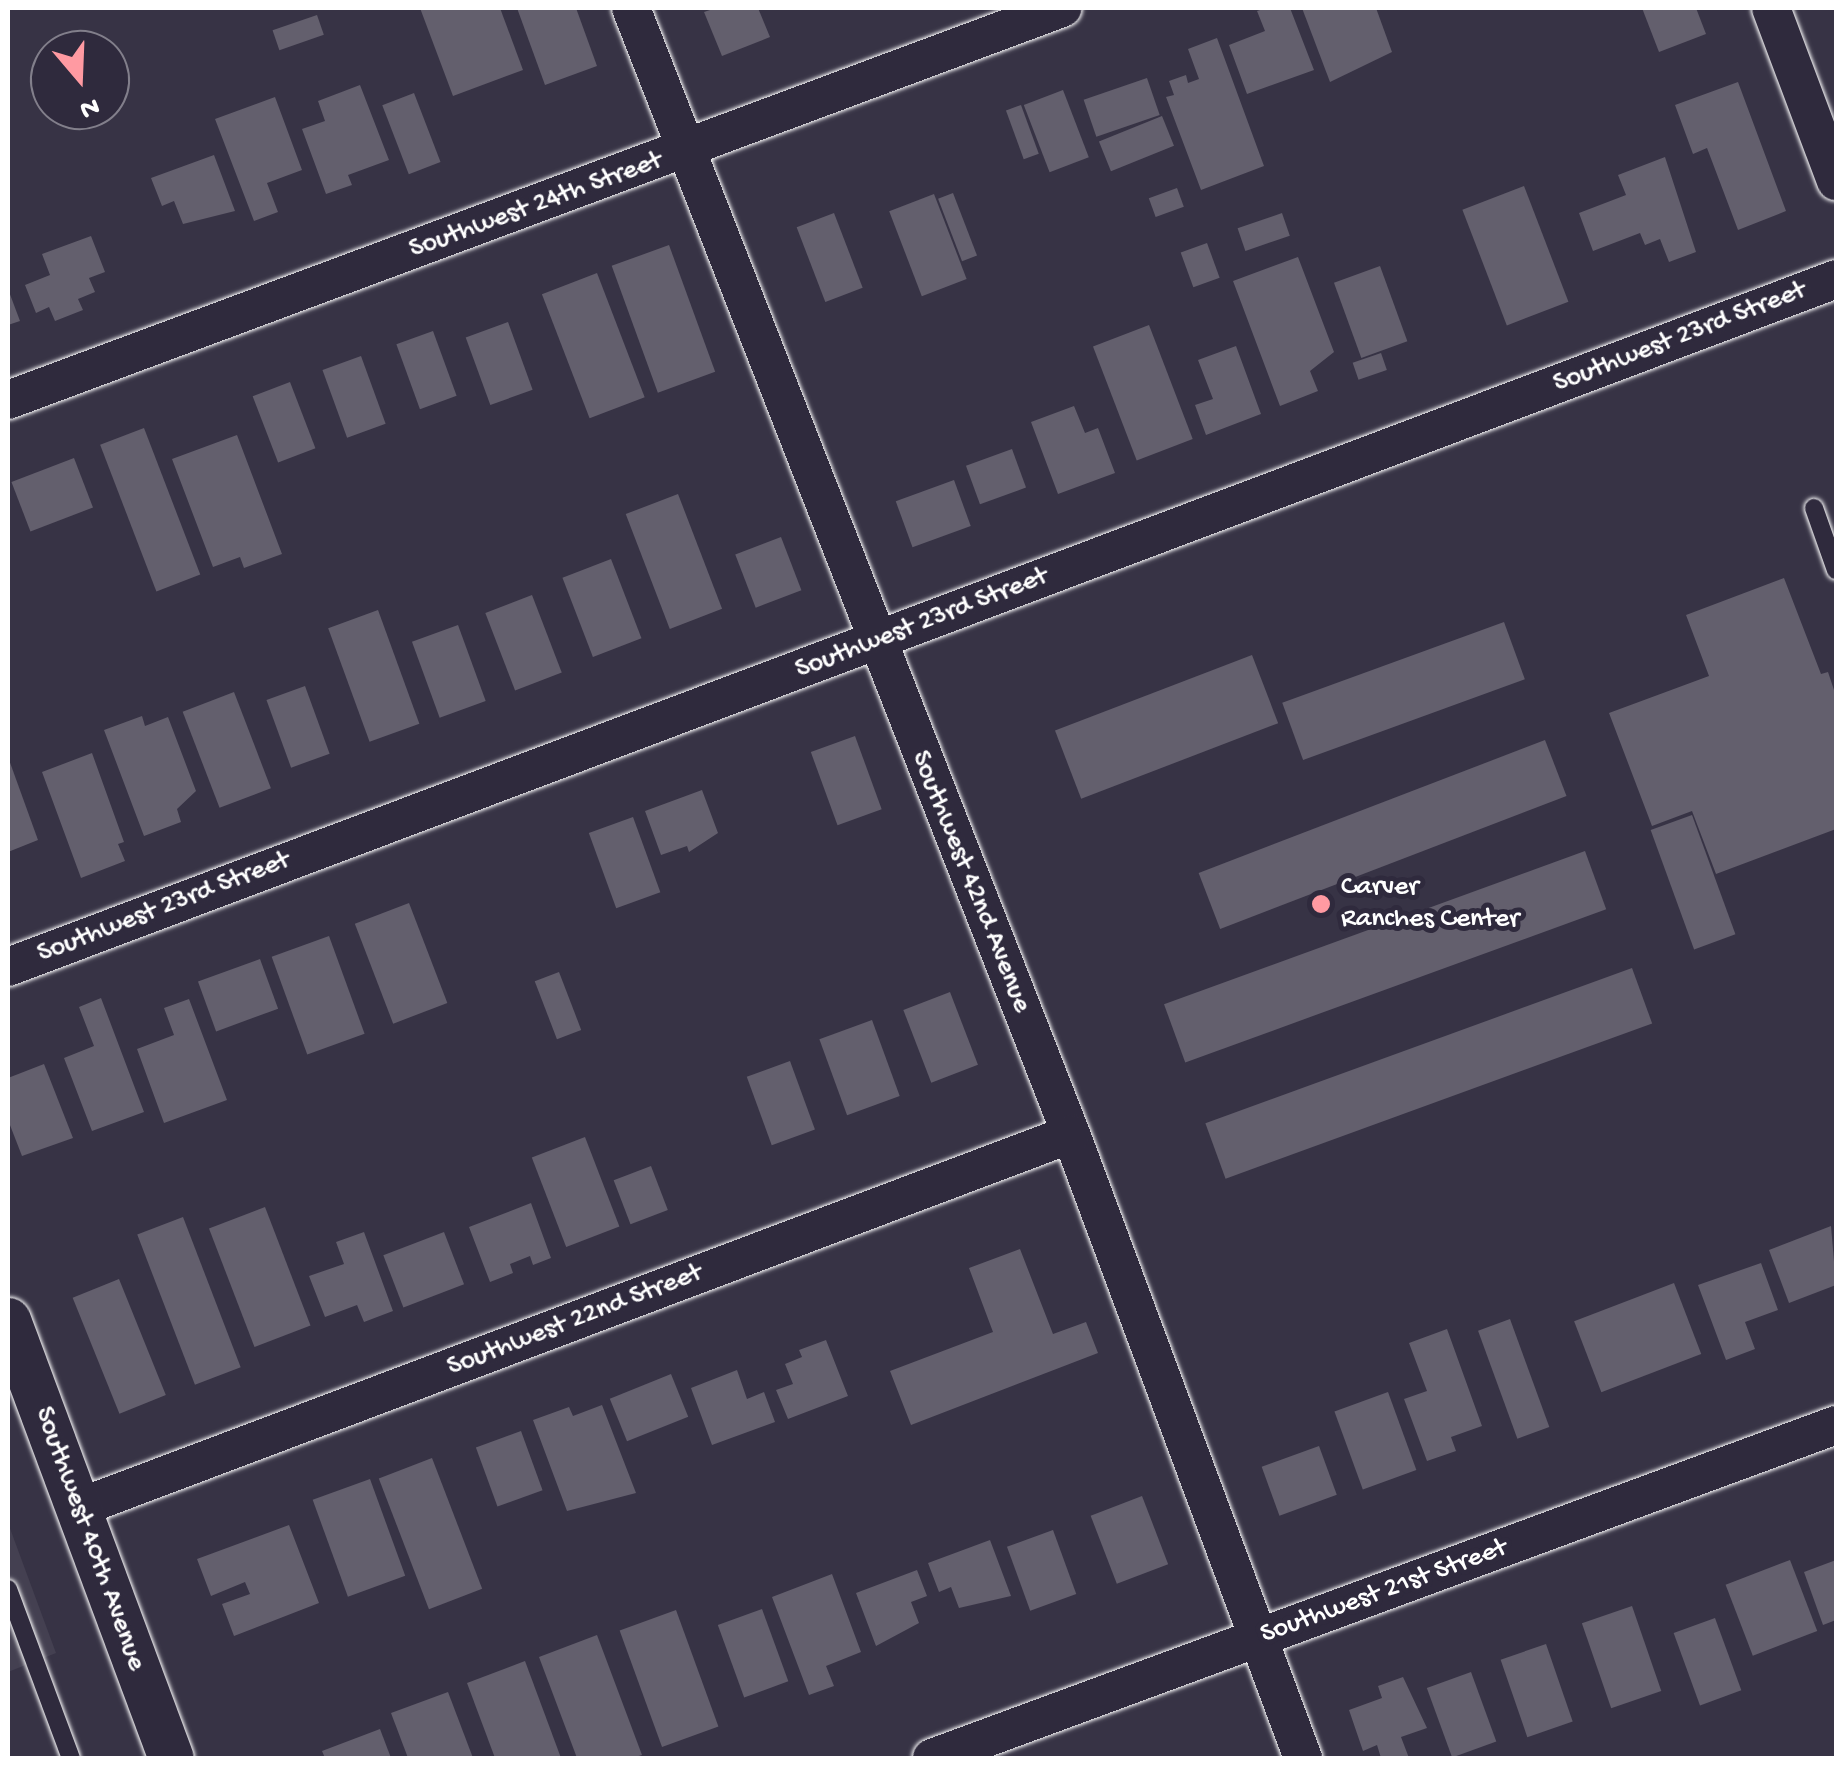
<!DOCTYPE html>
<style>
body{margin:0}
#map{position:relative;width:1844px;height:1766px;overflow:hidden;background:#373345;font-family:"Gochi Hand",sans-serif}
div>[style]{position:absolute}
[style*='--x']{left:calc(var(--x)*1px);top:calc(var(--y)*1px);width:calc(var(--w)*1px);rotate:calc(var(--a)*1deg)}
.built>*{inset:0;background:#444051}
.building>*{inset:0;background:#635f6d;transform-origin:0 0}
.roads{filter:drop-shadow(0 0 2px #fff) drop-shadow(0 0 2px #fff)}
.service>*{height:18px;margin:-9px;padding:0 9px;transform-origin:9px;border-radius:9px;background:#2f2a3d}
.minor>*{height:38px;margin:-19px;padding:0 19px;transform-origin:19px;border-radius:19px;background:#2f2a3d}
.tertiary>*{height:45px;margin:-22.5px;padding:0 22.5px;transform-origin:22.5px;border-radius:22.5px;background:#2f2a3d}
.dots>*{width:28px;height:28px;translate:-50% -50%;box-sizing:border-box;border:5px solid #2f2a3d;border-radius:50%}
span{translate:-50% -50%;white-space:nowrap;text-align:center;line-height:1.15;-webkit-text-stroke:10px #2f2a3d;paint-order:stroke}
.street-label{font-size:28px;color:#fff}
.poi-label{font-size:28px;color:#fff}
.left{translate:0 -50%;text-align:left}
.frame{position:absolute;inset:0;border:10px solid #fff;pointer-events:none}
.north{position:absolute;left:30px;top:30px;width:100px;height:100px;box-sizing:border-box;background:#2f2a3d;border:2px solid #827f8b;border-radius:50%;rotate:161deg;font-size:28px;font-weight:700;line-height:40px;text-align:center;color:#fff}
.north::after{content:'';display:block;margin:auto;width:35px;height:45px;background:#ff9aa2;clip-path:polygon(50% 0,100% 100%,50% 72%,0 100%)}
</style>
<div id="map">
<div class="built">
<div style="clip-path:polygon(8px 1523px,56px 1653px,8px 1672px)"></div>
</div>
<div class="building">
<div style="clip-path:polygon(420px 8px,500px 8px,523px 70px,453px 96px)"></div>
<div style="clip-path:polygon(517px 8px,576px 8px,597px 66px,545px 85px)"></div>
<div style="clip-path:polygon(716px 8px,758px 8px,770px 37px,722px 56px,704px 12px)"></div>
<div style="clip-path:polygon(1266px 8px,1290px 8px,1314px 70px,1247px 94px,1229px 45px,1265px 31px,1257px 11px)"></div>
<div style="clip-path:polygon(1302px 8px,1376px 8px,1392px 52px,1330px 82px)"></div>
<div style="clip-path:polygon(1642px 8px,1696px 8px,1706px 34px,1659px 52px)"></div>
<div style="left:317px;top:15px;width:21px;height:47px;rotate:71deg"></div>
<div style="clip-path:polygon(1217px 38px,1264px 166px,1201px 190px,1166px 97px,1174px 95px,1169px 81px,1186px 75px,1188px 83px,1199px 79px,1188px 49px)"></div>
<div style="left:1147px;top:78px;width:39px;height:67px;rotate:71deg"></div>
<div style="clip-path:polygon(1738px 82px,1786px 211px,1738px 230px,1707px 148px,1693px 154px,1675px 105px)"></div>
<div style="clip-path:polygon(360px 85px,389px 160px,348px 175px,352px 185px,326px 194px,302px 129px,325px 121px,318px 101px)"></div>
<div style="left:1063px;top:90px;width:72px;height:42px;rotate:69deg"></div>
<div style="left:414px;top:93px;width:74px;height:34px;rotate:69deg"></div>
<div style="clip-path:polygon(275px 97px,302px 170px,267px 183px,278px 212px,254px 221px,215px 119px)"></div>
<div style="left:1021px;top:105px;width:52px;height:16px;rotate:70deg"></div>
<div style="left:1162px;top:116px;width:32px;height:68px;rotate:68deg"></div>
<div style="clip-path:polygon(214px 155px,235px 211px,183px 224px,174px 201px,162px 206px,151px 178px)"></div>
<div style="clip-path:polygon(1665px 157px,1696px 252px,1669px 262px,1660px 239px,1645px 245px,1640px 233px,1593px 251px,1579px 213px,1626px 195px,1618px 175px)"></div>
<div style="left:1524px;top:186px;width:124px;height:66px;rotate:69deg"></div>
<div style="left:1177px;top:188px;width:20px;height:30px;rotate:70deg"></div>
<div style="left:953px;top:193px;width:67px;height:16px;rotate:69deg"></div>
<div style="left:934px;top:194px;width:91px;height:48px;rotate:69deg"></div>
<div style="left:834px;top:213px;width:80px;height:40px;rotate:69deg"></div>
<div style="left:1282px;top:213px;width:24px;height:47px;rotate:71deg"></div>
<div style="clip-path:polygon(91px 236px,105px 272px,89px 278px,95px 292px,78px 299px,83px 310px,55px 321px,49px 307px,36px 313px,25px 285px,50px 275px,42px 254px)"></div>
<div style="left:1207px;top:243px;width:37px;height:28px;rotate:70deg"></div>
<div style="left:669px;top:245px;width:135px;height:61px;rotate:70deg"></div>
<div style="clip-path:polygon(1298px 257px,1334px 352px,1310px 371px,1318px 391px,1280px 406px,1233px 281px)"></div>
<div style="left:1380px;top:266px;width:80px;height:49px;rotate:70deg"></div>
<div style="left:597px;top:273px;width:133px;height:59px;rotate:69deg"></div>
<div style="clip-path:polygon(8px 289px,20px 321px,8px 325px)"></div>
<div style="left:508px;top:322px;width:72px;height:45px;rotate:70deg"></div>
<div style="left:1149px;top:325px;width:122px;height:60px;rotate:69deg"></div>
<div style="left:433px;top:331px;width:69px;height:39px;rotate:70deg"></div>
<div style="clip-path:polygon(1236px 346px,1261px 414px,1206px 435px,1195px 405px,1213px 399px,1198px 360px)"></div>
<div style="left:1381px;top:353px;width:18px;height:30px;rotate:71deg"></div>
<div style="left:361px;top:356px;width:72px;height:41px;rotate:70deg"></div>
<div style="left:290px;top:382px;width:71px;height:40px;rotate:69deg"></div>
<div style="clip-path:polygon(1074px 406px,1085px 433px,1098px 428px,1115px 473px,1058px 494px,1031px 422px)"></div>
<div style="left:144px;top:428px;width:157px;height:47px;rotate:69deg"></div>
<div style="clip-path:polygon(237px 435px,282px 554px,244px 568px,240px 557px,213px 567px,172px 459px)"></div>
<div style="left:1012px;top:449px;width:41px;height:49px;rotate:70deg"></div>
<div style="left:74px;top:458px;width:53px;height:67px;rotate:69deg"></div>
<div style="left:954px;top:480px;width:49px;height:62px;rotate:70deg"></div>
<div style="left:678px;top:494px;width:123px;height:56px;rotate:69deg"></div>
<div style="left:781px;top:537px;width:57px;height:49px;rotate:69deg"></div>
<div style="left:611px;top:559px;width:85px;height:52px;rotate:69deg"></div>
<div style="clip-path:polygon(1784px 578px,1821px 674px,1828px 672px,1836px 696px,1836px 829px,1716px 874px,1692px 811px,1652px 826px,1609px 713px,1709px 676px,1686px 615px)"></div>
<div style="left:532px;top:595px;width:83px;height:50px;rotate:69deg"></div>
<div style="left:378px;top:610px;width:121px;height:53px;rotate:70deg"></div>
<div style="left:1504px;top:622px;width:61px;height:236px;rotate:70deg"></div>
<div style="left:458px;top:625px;width:81px;height:49px;rotate:70deg"></div>
<div style="left:1252px;top:655px;width:73px;height:211px;rotate:69deg"></div>
<div style="left:305px;top:686px;width:72px;height:41px;rotate:70deg"></div>
<div style="left:234px;top:692px;width:103px;height:55px;rotate:69deg"></div>
<div style="clip-path:polygon(142px 716px,145px 726px,168px 717px,196px 791px,177px 809px,181px 822px,144px 836px,104px 730px)"></div>
<div style="left:855px;top:736px;width:78px;height:47px;rotate:70deg"></div>
<div style="left:1545px;top:740px;width:60px;height:371px;rotate:69deg"></div>
<div style="clip-path:polygon(92px 753px,124px 842px,118px 844px,125px 861px,81px 878px,42px 772px)"></div>
<div style="clip-path:polygon(8px 757px,38px 840px,8px 852px)"></div>
<div style="clip-path:polygon(702px 790px,718px 833px,689px 852px,687px 846px,661px 855px,645px 811px)"></div>
<div style="left:1692px;top:815px;width:127px;height:44px;rotate:70deg"></div>
<div style="left:633px;top:817px;width:80px;height:47px;rotate:70deg"></div>
<div style="left:1585px;top:851px;width:62px;height:448px;rotate:70deg"></div>
<div style="left:409px;top:903px;width:107px;height:58px;rotate:69deg"></div>
<div style="left:329px;top:936px;width:104px;height:61px;rotate:70deg"></div>
<div style="left:260px;top:959px;width:53px;height:66px;rotate:70deg"></div>
<div style="left:1632px;top:968px;width:59px;height:454px;rotate:70deg"></div>
<div style="left:559px;top:972px;width:62px;height:26px;rotate:69deg"></div>
<div style="left:950px;top:992px;width:78px;height:50px;rotate:69deg"></div>
<div style="clip-path:polygon(101px 998px,144px 1112px,92px 1131px,64px 1058px,94px 1046px,79px 1007px)"></div>
<div style="clip-path:polygon(189px 999px,227px 1100px,164px 1123px,137px 1049px,174px 1035px,164px 1008px)"></div>
<div style="left:872px;top:1020px;width:81px;height:56px;rotate:70deg"></div>
<div style="left:790px;top:1061px;width:73px;height:46px;rotate:70deg"></div>
<div style="clip-path:polygon(44px 1064px,73px 1138px,22px 1156px,8px 1120px,8px 1078px)"></div>
<div style="left:585px;top:1137px;width:96px;height:57px;rotate:69deg"></div>
<div style="left:651px;top:1166px;width:47px;height:40px;rotate:69deg"></div>
<div style="clip-path:polygon(531px 1203px,551px 1258px,533px 1265px,530px 1256px,510px 1264px,513px 1273px,490px 1282px,469px 1227px)"></div>
<div style="left:265px;top:1207px;width:127px;height:60px;rotate:69deg"></div>
<div style="left:183px;top:1217px;width:161px;height:49px;rotate:69deg"></div>
<div style="clip-path:polygon(1831px 1226px,1836px 1285px,1789px 1303px,1769px 1250px)"></div>
<div style="clip-path:polygon(364px 1232px,393px 1311px,364px 1322px,357px 1305px,325px 1317px,309px 1276px,344px 1264px,336px 1242px)"></div>
<div style="left:444px;top:1232px;width:56px;height:65px;rotate:69deg"></div>
<div style="clip-path:polygon(1020px 1249px,1053px 1334px,1086px 1322px,1098px 1353px,911px 1425px,890px 1371px,993px 1332px,969px 1268px)"></div>
<div style="clip-path:polygon(1761px 1263px,1778px 1310px,1745px 1322px,1755px 1349px,1726px 1360px,1698px 1285px)"></div>
<div style="left:119px;top:1279px;width:125px;height:50px;rotate:68deg"></div>
<div style="left:1674px;top:1283px;width:76px;height:107px;rotate:69deg"></div>
<div style="left:1510px;top:1319px;width:115px;height:34px;rotate:70deg"></div>
<div style="clip-path:polygon(1447px 1329px,1482px 1426px,1451px 1437px,1456px 1451px,1427px 1461px,1404px 1399px,1427px 1391px,1409px 1343px)"></div>
<div style="clip-path:polygon(826px 1340px,848px 1396px,788px 1419px,776px 1390px,793px 1384px,785px 1364px,802px 1357px,799px 1350px)"></div>
<div style="clip-path:polygon(737px 1370px,747px 1399px,764px 1392px,775px 1422px,712px 1445px,691px 1388px)"></div>
<div style="left:671px;top:1374px;width:46px;height:66px;rotate:68deg"></div>
<div style="left:1388px;top:1392px;width:83px;height:57px;rotate:70deg"></div>
<div style="clip-path:polygon(602px 1405px,636px 1493px,567px 1511px,533px 1420px,569px 1407px,573px 1416px)"></div>
<div style="left:521px;top:1431px;width:63px;height:48px;rotate:70deg"></div>
<div style="left:1319px;top:1446px;width:52px;height:61px;rotate:70deg"></div>
<div style="left:432px;top:1458px;width:140px;height:57px;rotate:69deg"></div>
<div style="left:370px;top:1479px;width:103px;height:61px;rotate:70deg"></div>
<div style="left:1142px;top:1496px;width:73px;height:55px;rotate:69deg"></div>
<div style="clip-path:polygon(289px 1525px,319px 1603px,234px 1636px,222px 1604px,250px 1594px,245px 1582px,211px 1596px,197px 1559px)"></div>
<div style="left:1053px;top:1530px;width:68px;height:49px;rotate:70deg"></div>
<div style="clip-path:polygon(990px 1540px,1011px 1596px,959px 1608px,951px 1587px,939px 1592px,928px 1563px)"></div>
<div style="left:1790px;top:1560px;width:76px;height:69px;rotate:69deg"></div>
<div style="clip-path:polygon(1836px 1560px,1836px 1620px,1823px 1625px,1804px 1572px)"></div>
<div style="clip-path:polygon(917px 1570px,927px 1596px,911px 1602px,919px 1623px,876px 1646px,856px 1593px)"></div>
<div style="clip-path:polygon(832px 1574px,861px 1652px,826px 1666px,834px 1686px,809px 1695px,772px 1597px)"></div>
<div style="left:1632px;top:1606px;width:90px;height:53px;rotate:71deg"></div>
<div style="left:762px;top:1609px;width:77px;height:47px;rotate:70deg"></div>
<div style="left:676px;top:1610px;width:124px;height:60px;rotate:70deg"></div>
<div style="left:1715px;top:1618px;width:77px;height:44px;rotate:70deg"></div>
<div style="clip-path:polygon(597px 1635px,642px 1755px,632px 1758px,577px 1758px,539px 1657px)"></div>
<div style="left:1546px;top:1644px;width:82px;height:48px;rotate:71deg"></div>
<div style="clip-path:polygon(525px 1661px,561px 1758px,495px 1758px,467px 1683px)"></div>
<div style="left:1471px;top:1672px;width:74px;height:47px;rotate:70deg"></div>
<div style="clip-path:polygon(1403px 1677px,1427px 1728px,1401px 1737px,1409px 1758px,1381px 1758px,1377px 1745px,1363px 1751px,1349px 1710px,1382px 1698px,1378px 1686px)"></div>
<div style="clip-path:polygon(448px 1692px,473px 1758px,408px 1758px,391px 1713px)"></div>
<div style="clip-path:polygon(380px 1729px,391px 1758px,325px 1758px,322px 1751px)"></div>
</div>
<div class="roads">
<div class="service">
<div style="--x:1814;--y:508;--w:66;--a:70.5"></div>
<div style="--x:8;--y:1589;--w:180;--a:69.6"></div>
</div>
<div class="minor">
<div style="--x:631;--y:8;--w:1209;--a:68.66"></div>
<div style="--x:1071;--y:1134;--w:666;--a:69.61"></div>
<div style="--x:1771;--y:8;--w:185;--a:69.4"></div>
<div style="--x:8;--y:400;--w:1125;--a:-20.4"></div>
<div style="--x:8;--y:967;--w:1953;--a:-20.62"></div>
<div style="--x:78;--y:1508;--w:1061;--a:-20.64"></div>
<div style="--x:932;--y:1758;--w:963;--a:-20.22"></div>
</div>
<div class="tertiary">
<div style="--x:8;--y:1320;--w:467;--a:69.6"></div>
</div>
</div>
<div class="dots">
<div style="left:1321px;top:904px;background:#ff9aa2"></div>
</div>
<div class="street-label">
<span style="left:536px;top:206px;rotate:-20deg">Southwest 24th Street</span>
<span style="left:1680px;top:338px;rotate:-21deg">Southwest 23rd Street</span>
<span style="left:922px;top:624px;rotate:-21deg">Southwest 23rd Street</span>
<span style="left:970px;top:882px;rotate:68deg">Southwest 42nd Avenue</span>
<span style="left:164px;top:908px;rotate:-21deg">Southwest 23rd Street</span>
<span style="left:575px;top:1321px;rotate:-21deg">Southwest 22nd Street</span>
<span style="left:89px;top:1539px;rotate:70deg">Southwest 40th Avenue</span>
<span style="left:1384px;top:1592px;rotate:-20deg">Southwest 21st Street</span>
</div>
<div class="poi-label">
<span class="left" style="left:1341px;top:904px">Carver<br>Ranches Center</span>
</div>
<div class="frame"></div>
<div class="north">N</div>
</div>
